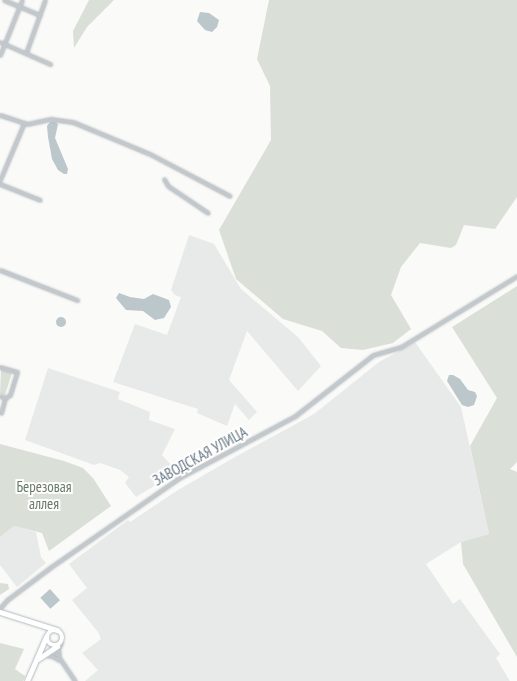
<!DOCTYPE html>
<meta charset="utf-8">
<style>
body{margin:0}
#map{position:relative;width:517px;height:681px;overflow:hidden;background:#fafaf8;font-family:"PT Sans Narrow",sans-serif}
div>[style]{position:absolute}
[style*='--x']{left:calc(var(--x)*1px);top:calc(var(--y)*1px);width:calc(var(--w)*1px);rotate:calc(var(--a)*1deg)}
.built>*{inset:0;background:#e8e9e9}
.green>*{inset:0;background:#dadfd7}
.water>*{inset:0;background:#bbc7cb;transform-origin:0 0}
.round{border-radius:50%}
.roads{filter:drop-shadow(0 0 1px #b3babf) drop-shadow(0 0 1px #b3babf)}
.street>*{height:3px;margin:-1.5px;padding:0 1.5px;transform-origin:1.5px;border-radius:1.5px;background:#c3c8cc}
.secondary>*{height:4.5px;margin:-2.25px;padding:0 2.25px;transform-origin:2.25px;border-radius:2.25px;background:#fff}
.secondary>.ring{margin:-2.25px;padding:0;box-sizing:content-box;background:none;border:4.5px solid #fff;border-radius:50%}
span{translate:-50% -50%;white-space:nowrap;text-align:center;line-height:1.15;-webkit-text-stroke:4px #fff;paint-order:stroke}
.street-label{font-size:15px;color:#657683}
.park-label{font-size:15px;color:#687a64}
</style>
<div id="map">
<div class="built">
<div style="clip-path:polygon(189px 235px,214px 244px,241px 289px,298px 337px,321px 366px,298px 391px,247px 331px,229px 380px,257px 412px,249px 420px,235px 404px,227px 426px,197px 413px,198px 409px,113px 382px,135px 324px,167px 335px,181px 297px,175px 295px,171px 290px)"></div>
<div style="clip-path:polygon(415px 342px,461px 407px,489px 534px,461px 542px,426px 564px,453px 604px,460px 599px,500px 654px,496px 658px,510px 681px,85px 681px,98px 670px,82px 653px,101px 639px,98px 632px,72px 600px,87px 588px,69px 564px,128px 520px,130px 522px,178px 490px,235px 457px,314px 414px,379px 362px)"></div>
<div style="clip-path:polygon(48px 368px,120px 392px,118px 399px,150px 412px,149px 420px,175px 429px,162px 455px,171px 465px,166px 469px,171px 476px,136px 497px,125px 483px,129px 477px,120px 470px,100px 463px,94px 465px,25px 440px)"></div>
<div style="clip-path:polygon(14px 526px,36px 532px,41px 557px,46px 563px,17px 587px,0 565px,0 537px)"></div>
</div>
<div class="green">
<div style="clip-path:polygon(89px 0,114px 0,87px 27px,74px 48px,73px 31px)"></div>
<div style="clip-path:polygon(269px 0,517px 0,517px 197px,495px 229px,464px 225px,456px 245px,451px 248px,420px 243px,401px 267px,391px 295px,411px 329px,393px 343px,363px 350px,341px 348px,322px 331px,283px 319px,236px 279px,219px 230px,271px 140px,270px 86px,257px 59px)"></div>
<div style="clip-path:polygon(517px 286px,517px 462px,510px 469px,517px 472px,517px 657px,463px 564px,461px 542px,489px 534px,470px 446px,497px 398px,452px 327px)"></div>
<div style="clip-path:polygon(1px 370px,12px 373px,5px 395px,0 394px)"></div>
<div style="clip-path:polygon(0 444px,64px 461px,83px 468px,93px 478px,111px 506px,49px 551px,42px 533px,14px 526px,0 537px)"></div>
<div style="clip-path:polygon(0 583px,8px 584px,9px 589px,0 595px)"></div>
<div style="clip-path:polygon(0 643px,24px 649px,15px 669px,25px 676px,23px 681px,0 681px)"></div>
</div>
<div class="water">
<div style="clip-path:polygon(200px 12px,209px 13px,219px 20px,217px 27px,212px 32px,205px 30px,197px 21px)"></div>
<div style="clip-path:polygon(50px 122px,55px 122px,58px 124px,55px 138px,68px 169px,67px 174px,64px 174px,58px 170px,52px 159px,48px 137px,47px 126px)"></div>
<div style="clip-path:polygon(119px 293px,130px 297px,144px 299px,153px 294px,169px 300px,171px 307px,164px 318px,155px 320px,143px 311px,126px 310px,116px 298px)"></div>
<div class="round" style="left:56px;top:317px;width:10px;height:10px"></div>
<div style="clip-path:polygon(449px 375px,453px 375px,460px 379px,468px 390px,475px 392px,477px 396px,474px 405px,468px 407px,462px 405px,447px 381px)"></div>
<div style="left:50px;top:589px;width:15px;height:13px;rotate:48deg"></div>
</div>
<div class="roads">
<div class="street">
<div style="--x:4;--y:0;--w:39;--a:23"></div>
<div style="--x:0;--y:42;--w:55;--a:23.7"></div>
<div style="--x:26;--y:53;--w:56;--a:-70.3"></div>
<div style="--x:0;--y:55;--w:59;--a:-68.2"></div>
<div style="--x:0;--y:115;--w:28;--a:18"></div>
<div style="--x:27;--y:124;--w:25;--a:-12"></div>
<div style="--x:51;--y:119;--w:22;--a:8"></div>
<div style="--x:73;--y:122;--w:83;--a:22.6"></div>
<div style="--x:150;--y:154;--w:90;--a:27.7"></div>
<div style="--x:164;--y:179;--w:8;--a:60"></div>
<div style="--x:168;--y:186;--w:48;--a:34"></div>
<div style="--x:0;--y:180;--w:62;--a:-67.2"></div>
<div style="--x:0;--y:184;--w:43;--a:21.8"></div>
<div style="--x:0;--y:270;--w:83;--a:21.3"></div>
<div style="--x:0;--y:367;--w:18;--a:16"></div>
<div style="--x:17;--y:372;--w:24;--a:107"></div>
<div style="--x:10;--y:395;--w:6;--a:149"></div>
<div style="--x:5;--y:398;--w:5;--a:-158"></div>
<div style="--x:1;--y:413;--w:16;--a:-75"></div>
<div style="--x:0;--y:608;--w:11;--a:-49"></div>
<div style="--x:7;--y:600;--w:55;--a:-36.9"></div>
<div style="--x:51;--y:567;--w:156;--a:-34.8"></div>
<div style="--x:179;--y:478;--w:132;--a:-28.1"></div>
<div style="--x:295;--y:416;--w:99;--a:-38"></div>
<div style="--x:373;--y:355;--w:29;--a:-16"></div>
<div style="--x:401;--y:347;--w:136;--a:-31.5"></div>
<div style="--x:50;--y:644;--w:45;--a:56"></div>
<div style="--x:59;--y:654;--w:5;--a:-101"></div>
<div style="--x:58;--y:649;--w:7;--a:-63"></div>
<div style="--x:44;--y:655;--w:8;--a:7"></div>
<div style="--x:52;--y:656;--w:8;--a:30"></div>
</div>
<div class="secondary">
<div style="--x:0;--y:612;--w:60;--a:17.5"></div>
<div class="ring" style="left:47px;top:630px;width:11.5px;height:11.5px"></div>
<div style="--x:38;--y:659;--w:23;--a:-34"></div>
<div style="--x:27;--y:681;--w:48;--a:-66.6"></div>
</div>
</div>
<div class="street-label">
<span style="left:200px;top:456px;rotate:-29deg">ЗАВОДСКАЯ УЛИЦА</span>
</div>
<div class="park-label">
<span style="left:44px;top:495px">Березовая<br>аллея</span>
</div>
</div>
